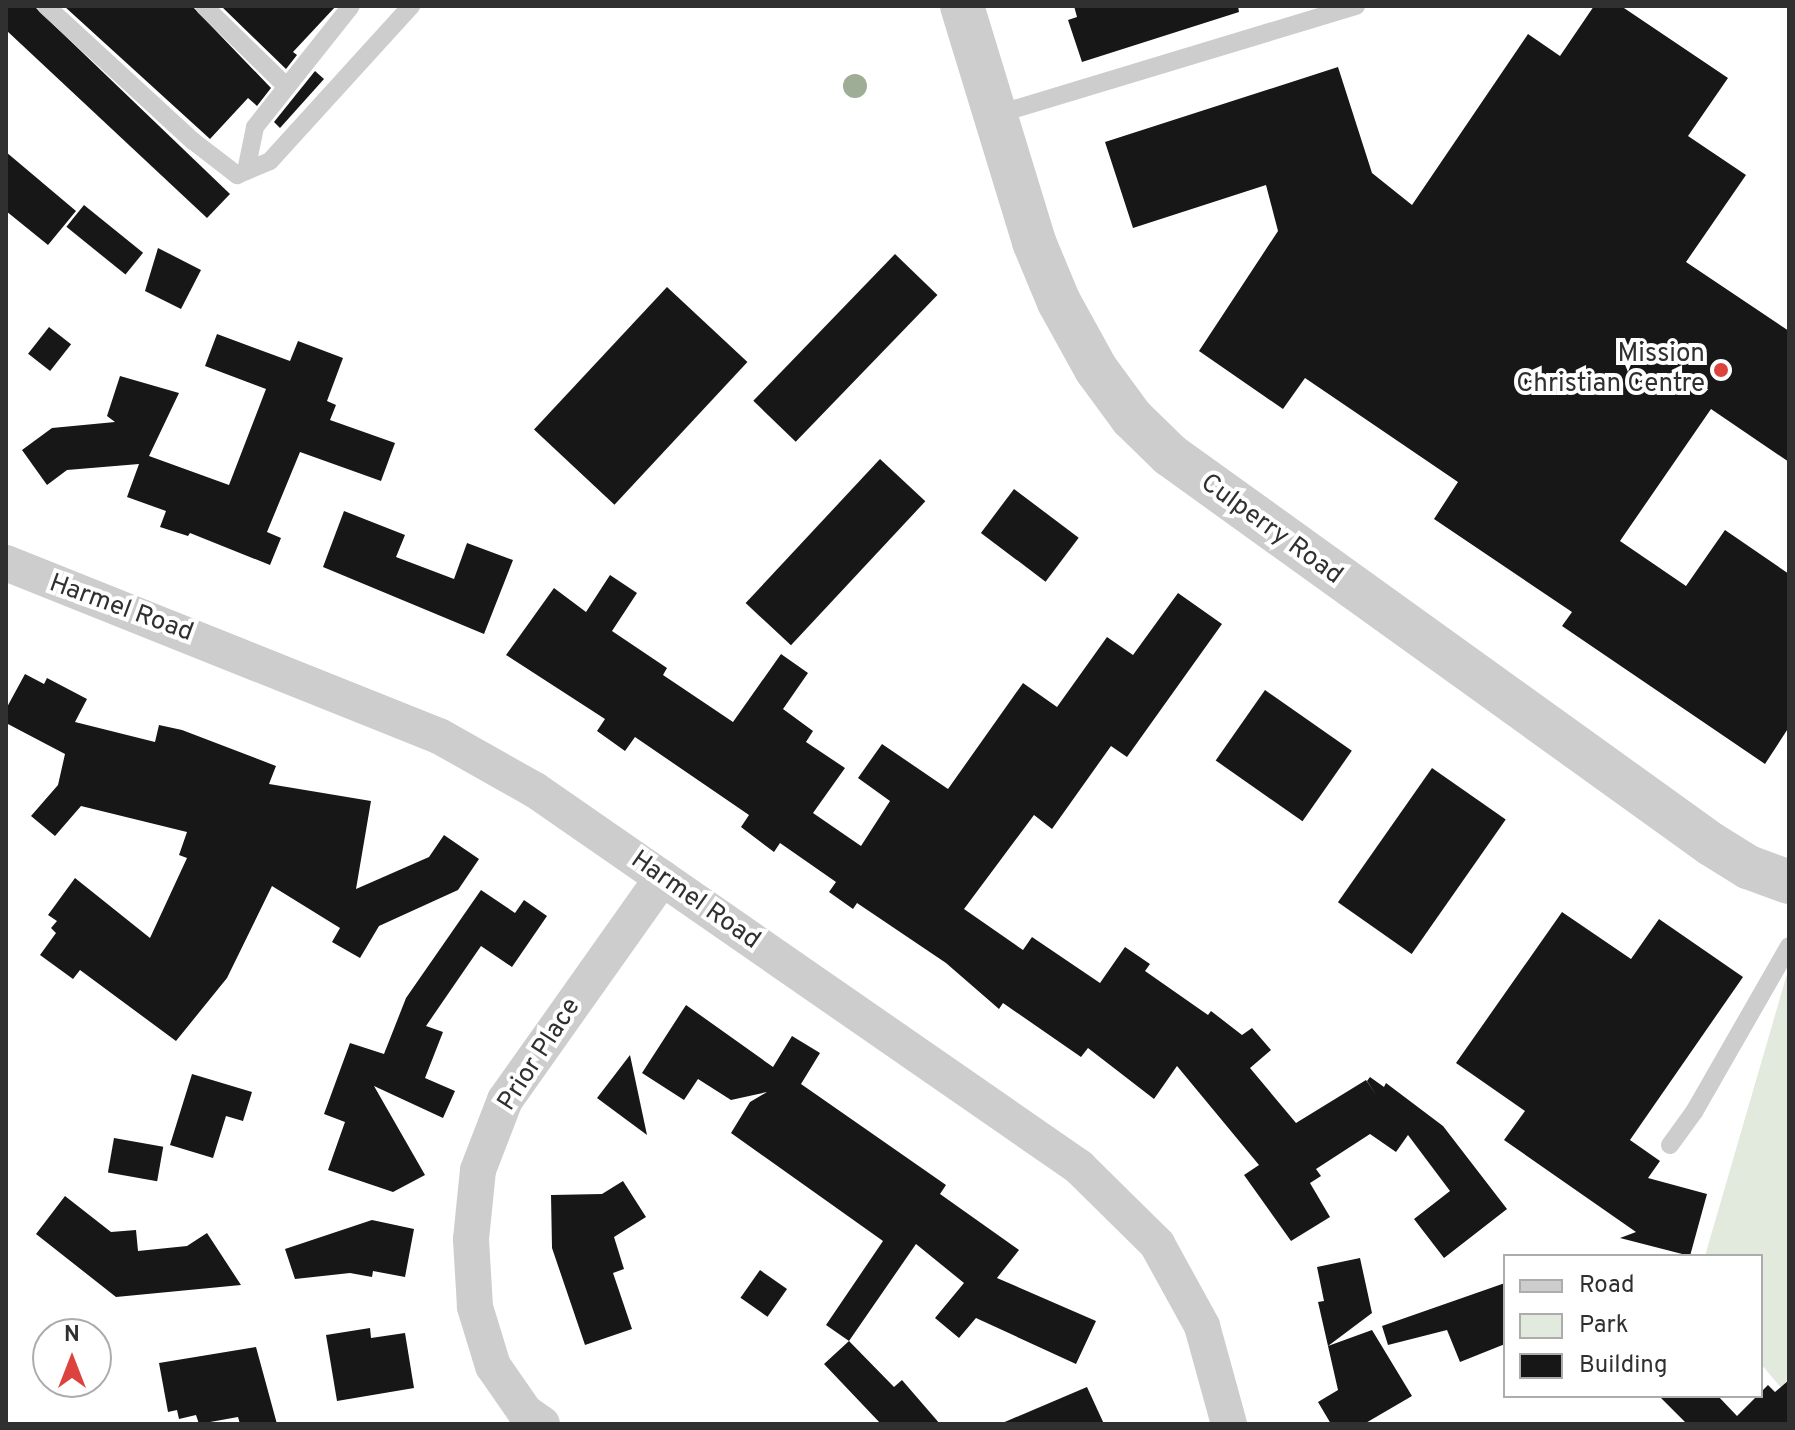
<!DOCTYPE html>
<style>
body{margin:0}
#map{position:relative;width:1795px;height:1430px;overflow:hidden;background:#fff;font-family:Overpass,sans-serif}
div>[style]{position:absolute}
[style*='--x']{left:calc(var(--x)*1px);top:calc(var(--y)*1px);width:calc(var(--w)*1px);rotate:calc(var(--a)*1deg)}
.green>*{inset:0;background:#e2e9dd}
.building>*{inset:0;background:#171717;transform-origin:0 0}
.service>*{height:18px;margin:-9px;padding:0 9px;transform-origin:9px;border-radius:9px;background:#cdcdcd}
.minor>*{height:36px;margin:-18px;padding:0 18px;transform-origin:18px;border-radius:18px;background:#cdcdcd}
.tertiary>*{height:44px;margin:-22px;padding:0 22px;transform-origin:22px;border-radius:22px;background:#cdcdcd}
.trees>*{width:24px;height:24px;margin:-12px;border-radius:50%;background:#9ead96}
.dots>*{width:22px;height:22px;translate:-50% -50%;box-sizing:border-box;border:4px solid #fff;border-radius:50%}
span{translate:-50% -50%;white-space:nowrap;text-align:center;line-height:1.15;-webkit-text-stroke:8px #fff;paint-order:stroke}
.poi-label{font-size:26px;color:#303030}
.right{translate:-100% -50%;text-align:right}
.street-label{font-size:26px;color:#303030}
.frame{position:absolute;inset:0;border:8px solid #303030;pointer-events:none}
.legend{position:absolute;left:1503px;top:1254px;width:260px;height:144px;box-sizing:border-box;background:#fff;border:2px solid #acacac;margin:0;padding:10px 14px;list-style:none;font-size:24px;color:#303030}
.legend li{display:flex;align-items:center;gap:16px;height:40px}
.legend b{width:40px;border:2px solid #acacac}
.north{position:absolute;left:32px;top:1318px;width:80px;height:80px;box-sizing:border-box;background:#fff;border:2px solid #acacac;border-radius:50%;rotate:0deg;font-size:22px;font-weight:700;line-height:32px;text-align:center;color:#303030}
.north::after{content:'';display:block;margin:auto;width:28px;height:36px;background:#dc433e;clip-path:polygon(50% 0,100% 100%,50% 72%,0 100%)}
</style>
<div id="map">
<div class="green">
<div style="clip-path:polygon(1789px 967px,1789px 1397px,1761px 1364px,1761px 1256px,1705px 1256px)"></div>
</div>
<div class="building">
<div style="clip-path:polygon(6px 6px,34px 6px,230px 194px,207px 218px,6px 30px)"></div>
<div style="clip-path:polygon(64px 6px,192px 6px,271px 88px,257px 106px,248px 98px,210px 139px)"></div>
<div style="clip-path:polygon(221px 6px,336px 6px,293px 52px,297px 55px,286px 69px)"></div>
<div style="clip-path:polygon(1074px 6px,1238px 6px,1239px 12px,1082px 62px,1068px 20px,1077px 17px)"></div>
<div style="clip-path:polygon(1594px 6px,1621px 6px,1728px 78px,1688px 136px,1746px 175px,1686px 262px,1789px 331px,1789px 462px,1711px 409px,1620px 541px,1686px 586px,1725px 530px,1789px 574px,1789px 727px,1765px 764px,1562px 626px,1572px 612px,1434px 519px,1458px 482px,1305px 378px,1283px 409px,1199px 351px,1278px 231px,1266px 185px,1133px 228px,1105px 142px,1338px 67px,1372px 173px,1412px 205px,1528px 34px,1560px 56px)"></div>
<div style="clip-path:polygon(315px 71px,324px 79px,280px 128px,274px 122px)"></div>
<div style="clip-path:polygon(6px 152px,76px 211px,48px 245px,6px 211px)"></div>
<div style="left:84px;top:205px;width:76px;height:28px;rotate:39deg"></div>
<div style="clip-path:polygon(158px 248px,201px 270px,181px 309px,145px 291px)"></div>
<div style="left:895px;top:254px;width:59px;height:204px;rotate:44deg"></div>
<div style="left:667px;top:287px;width:110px;height:195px;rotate:43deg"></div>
<div style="left:49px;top:327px;width:28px;height:34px;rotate:38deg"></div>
<div style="clip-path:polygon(217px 334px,290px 361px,298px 341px,343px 358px,327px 401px,336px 405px,330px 420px,395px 443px,381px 481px,300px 452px,267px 532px,281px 538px,270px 565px,190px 533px,188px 536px,160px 527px,166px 511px,127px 497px,139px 464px,67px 470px,47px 485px,22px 450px,52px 428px,115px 422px,107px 416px,120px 376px,179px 393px,149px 456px,229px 485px,266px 389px,205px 366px)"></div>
<div style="left:880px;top:459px;width:62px;height:197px;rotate:43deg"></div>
<div style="left:1014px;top:489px;width:81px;height:55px;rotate:37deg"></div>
<div style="clip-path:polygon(344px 511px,405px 535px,396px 557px,454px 579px,467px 543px,513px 560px,484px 634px,323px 567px)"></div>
<div style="clip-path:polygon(610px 575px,637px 593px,612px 631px,667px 668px,663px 675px,733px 722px,781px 654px,808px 673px,783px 709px,813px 731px,806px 742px,845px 768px,813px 813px,861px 846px,890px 801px,858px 778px,882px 744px,948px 789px,1023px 683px,1057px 707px,1107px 637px,1133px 655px,1178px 593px,1222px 624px,1127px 757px,1111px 746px,1052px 829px,1034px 815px,964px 909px,1023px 950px,1032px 937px,1100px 983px,1125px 947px,1150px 964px,1145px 971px,1208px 1015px,1211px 1011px,1242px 1035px,1252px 1028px,1271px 1050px,1250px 1068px,1296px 1123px,1366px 1080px,1377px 1096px,1367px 1081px,1370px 1077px,1384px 1087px,1386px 1083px,1443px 1126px,1507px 1209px,1444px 1258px,1414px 1219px,1450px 1191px,1408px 1135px,1396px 1152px,1370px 1134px,1316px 1169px,1321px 1176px,1310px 1183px,1330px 1217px,1291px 1241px,1244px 1175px,1259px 1165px,1177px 1066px,1154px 1099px,1088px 1048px,1081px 1057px,1003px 1003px,999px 1009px,946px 963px,857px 903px,853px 909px,829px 892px,836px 882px,780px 843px,774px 852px,741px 827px,749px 815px,635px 737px,625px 751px,597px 731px,605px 719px,506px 655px,554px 588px,586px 612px)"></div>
<div style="clip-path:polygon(25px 674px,44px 684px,47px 678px,87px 699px,75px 722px,155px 742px,159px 725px,182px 730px,276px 766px,269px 784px,371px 801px,356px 889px,429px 857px,444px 835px,479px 859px,458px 890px,379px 926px,360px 958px,332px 942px,340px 928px,272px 886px,227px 978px,176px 1041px,80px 970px,73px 979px,40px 955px,56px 933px,51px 928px,57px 921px,48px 915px,75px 878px,150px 938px,187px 858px,179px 855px,187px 832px,81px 806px,55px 836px,31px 816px,58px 785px,65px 754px,6px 723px,6px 709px)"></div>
<div style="left:1265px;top:690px;width:106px;height:86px;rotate:35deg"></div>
<div style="left:1432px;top:768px;width:90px;height:164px;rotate:35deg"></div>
<div style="clip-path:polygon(481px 890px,515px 913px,524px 900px,547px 916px,512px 967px,481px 946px,426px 1026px,443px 1032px,425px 1078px,455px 1091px,443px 1118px,374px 1086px,425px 1175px,393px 1192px,328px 1170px,345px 1122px,324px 1114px,350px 1043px,384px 1054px,406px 998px)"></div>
<div style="clip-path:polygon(1562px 912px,1631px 959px,1659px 919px,1743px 977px,1630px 1140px,1660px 1161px,1648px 1178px,1707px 1194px,1690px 1256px,1620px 1238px,1636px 1232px,1504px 1140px,1525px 1111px,1456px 1063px)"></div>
<div style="clip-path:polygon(686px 1005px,773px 1067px,792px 1036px,820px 1053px,801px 1084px,946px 1185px,940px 1194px,1019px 1250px,997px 1278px,1096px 1321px,1076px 1364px,976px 1318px,959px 1338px,935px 1318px,964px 1283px,916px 1244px,849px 1341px,894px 1387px,902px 1380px,940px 1424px,881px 1424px,824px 1364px,849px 1341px,826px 1325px,883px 1241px,731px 1133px,750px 1102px,767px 1092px,731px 1100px,698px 1079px,684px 1100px,642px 1073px)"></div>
<div style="clip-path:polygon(630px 1055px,647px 1135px,597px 1098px)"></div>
<div style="clip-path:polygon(192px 1074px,252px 1092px,243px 1121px,226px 1116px,213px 1158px,170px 1145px)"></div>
<div style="left:114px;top:1138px;width:50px;height:35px;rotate:10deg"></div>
<div style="clip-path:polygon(623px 1181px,646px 1217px,614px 1237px,624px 1269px,613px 1273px,632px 1329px,585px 1345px,552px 1248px,551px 1195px,602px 1194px)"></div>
<div style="clip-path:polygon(65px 1196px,111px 1232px,136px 1230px,138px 1251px,187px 1246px,207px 1233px,241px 1285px,116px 1297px,36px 1234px)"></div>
<div style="clip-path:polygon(372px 1220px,414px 1229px,405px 1277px,373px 1271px,372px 1277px,350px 1273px,295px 1279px,285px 1249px)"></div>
<div style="clip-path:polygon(1360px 1258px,1372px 1313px,1328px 1346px,1372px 1330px,1412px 1396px,1364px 1424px,1331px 1424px,1318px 1402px,1338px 1390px,1318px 1302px,1324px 1301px,1317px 1267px)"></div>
<div style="left:760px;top:1270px;width:33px;height:34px;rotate:35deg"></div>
<div style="clip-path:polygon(1505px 1283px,1505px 1344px,1460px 1362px,1447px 1330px,1388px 1345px,1382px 1326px)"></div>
<div style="clip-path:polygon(370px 1328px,371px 1338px,405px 1333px,414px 1388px,337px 1401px,326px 1335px)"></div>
<div style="clip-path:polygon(256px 1347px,277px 1424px,240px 1424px,238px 1417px,199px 1424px,196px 1415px,179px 1419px,177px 1410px,168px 1412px,159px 1363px)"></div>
<div style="clip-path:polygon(1789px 1380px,1789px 1424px,1687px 1424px,1659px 1396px,1718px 1396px,1737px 1416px,1768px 1385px,1775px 1392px)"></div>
<div style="clip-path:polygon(1087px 1387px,1104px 1424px,1000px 1424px)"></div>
</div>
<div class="service">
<div style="--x:46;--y:6;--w:200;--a:42.6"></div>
<div style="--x:193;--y:141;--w:56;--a:37.7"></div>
<div style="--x:237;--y:175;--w:36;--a:-23"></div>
<div style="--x:270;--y:161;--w:210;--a:-47.7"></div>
<div style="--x:204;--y:6;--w:112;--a:44.3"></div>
<div style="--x:998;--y:114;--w:374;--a:-16.8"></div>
<div style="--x:246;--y:171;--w:45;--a:-78.4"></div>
<div style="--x:255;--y:127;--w:154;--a:-51.6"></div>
<div style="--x:1670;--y:1145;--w:41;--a:-54"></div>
<div style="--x:1694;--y:1112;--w:191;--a:-60.2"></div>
</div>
<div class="minor">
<div style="--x:6;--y:563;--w:466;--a:21.8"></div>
<div style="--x:439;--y:736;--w:110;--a:29.4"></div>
<div style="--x:535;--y:790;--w:662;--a:34.72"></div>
<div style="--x:1079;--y:1167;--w:110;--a:44.6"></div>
<div style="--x:1157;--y:1244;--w:94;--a:61.2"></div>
<div style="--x:1202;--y:1326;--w:102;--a:74.6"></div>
<div style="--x:542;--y:1424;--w:21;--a:-145"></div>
<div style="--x:525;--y:1412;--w:56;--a:-124.8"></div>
<div style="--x:493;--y:1366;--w:62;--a:-107"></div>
<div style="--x:475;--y:1307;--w:68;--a:-93.4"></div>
<div style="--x:471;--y:1239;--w:69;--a:-84.2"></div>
<div style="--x:478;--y:1170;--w:75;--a:-68.9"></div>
<div style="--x:505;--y:1100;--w:272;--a:-54.7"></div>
</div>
<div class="tertiary">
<div style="--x:962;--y:6;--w:247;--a:73"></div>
<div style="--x:1034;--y:242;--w:65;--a:67.4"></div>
<div style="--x:1059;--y:302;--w:77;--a:61.1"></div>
<div style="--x:1096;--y:369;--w:61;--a:53.7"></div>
<div style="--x:1132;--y:418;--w:53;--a:44.2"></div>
<div style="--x:1170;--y:455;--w:666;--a:35.72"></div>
<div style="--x:1711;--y:844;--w:44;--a:31.9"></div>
<div style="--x:1748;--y:867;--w:44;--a:20.1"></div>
</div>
<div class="trees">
<div style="left:855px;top:86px"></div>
</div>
<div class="dots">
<div style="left:1721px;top:370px;background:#dc433e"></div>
</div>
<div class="poi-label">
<span class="right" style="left:1705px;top:370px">Mission<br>Christian Centre</span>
</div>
<div class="street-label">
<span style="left:1271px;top:530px;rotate:36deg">Culperry Road</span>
<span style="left:121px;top:609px;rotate:20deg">Harmel Road</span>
<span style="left:695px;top:901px;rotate:35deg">Harmel Road</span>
<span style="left:540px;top:1055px;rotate:-57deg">Prior Place</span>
</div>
<div class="frame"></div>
<ul class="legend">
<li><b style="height:10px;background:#cdcdcd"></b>Road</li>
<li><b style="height:22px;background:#e2e9dd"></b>Park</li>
<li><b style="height:22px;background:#171717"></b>Building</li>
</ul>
<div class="north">N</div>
</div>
